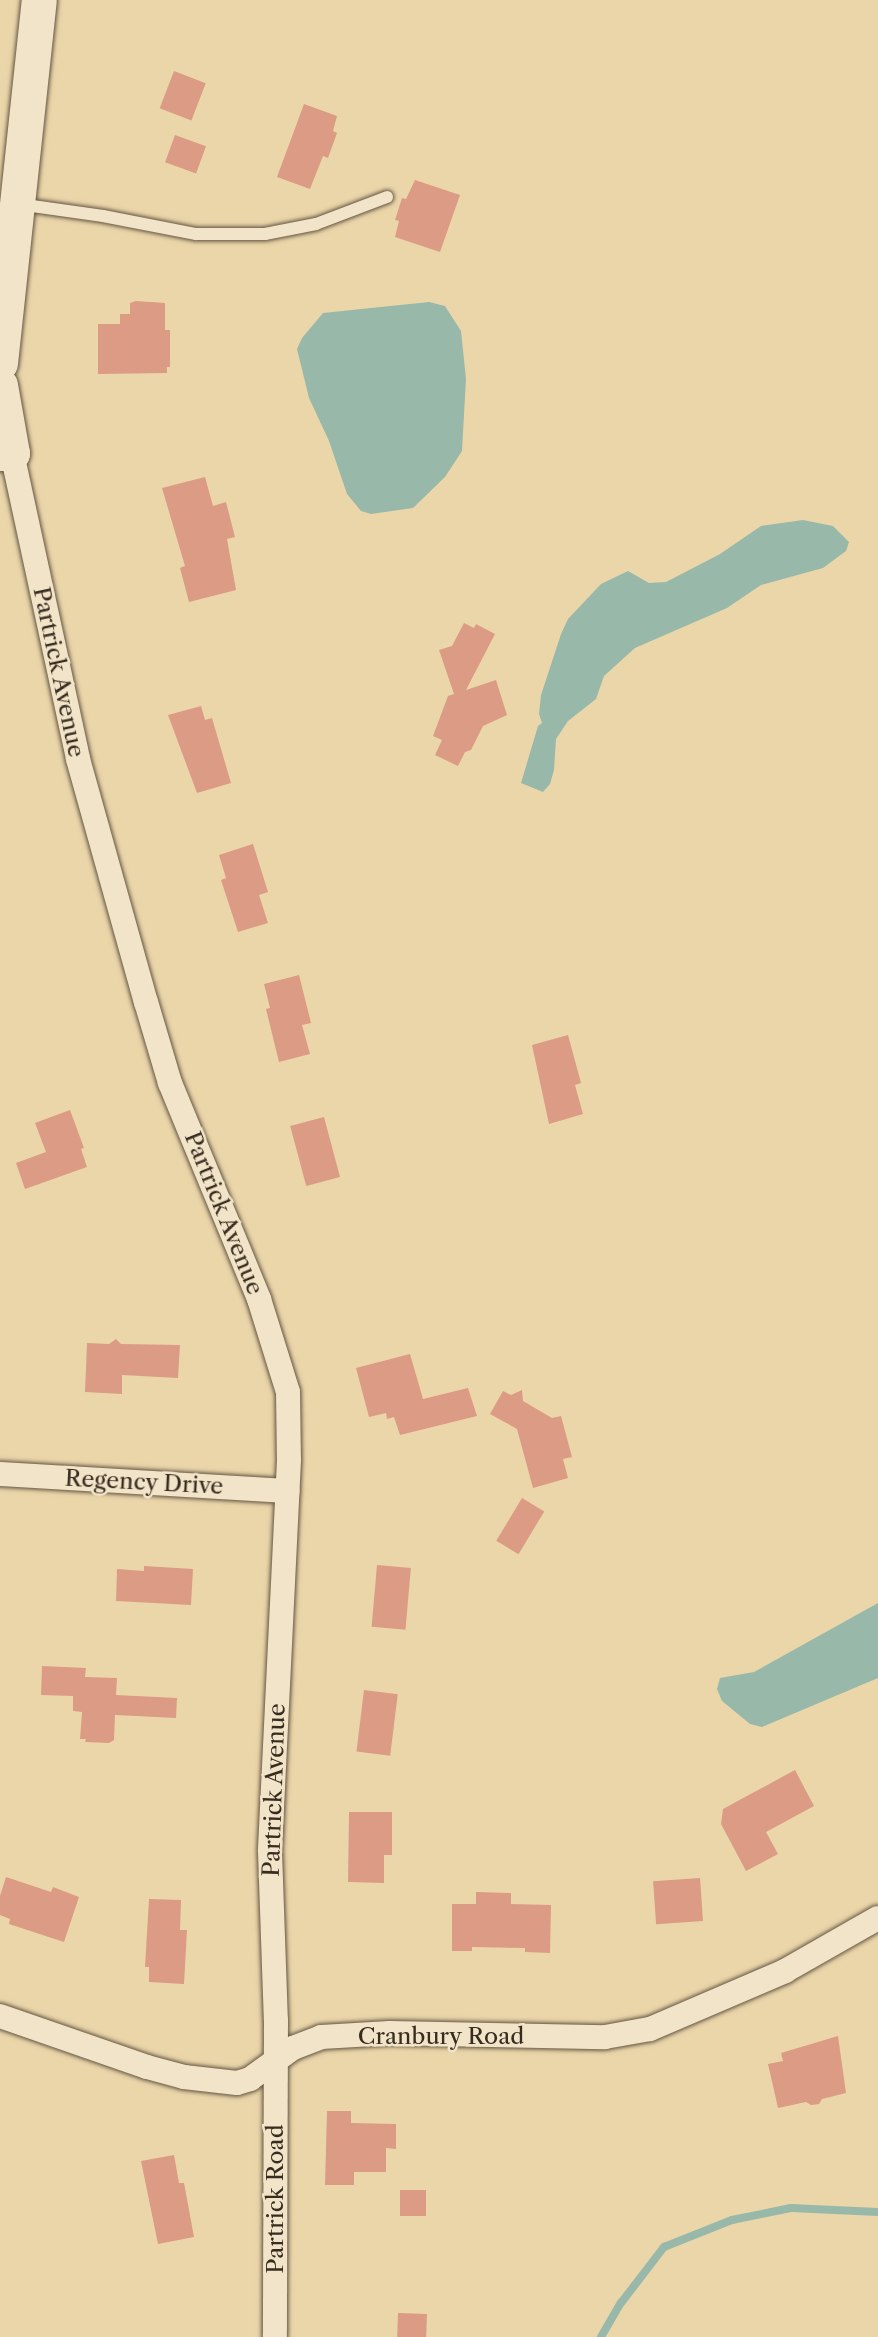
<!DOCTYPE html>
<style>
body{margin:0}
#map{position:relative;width:878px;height:2337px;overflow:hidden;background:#ebd6aa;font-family:"Libre Caslon Text",serif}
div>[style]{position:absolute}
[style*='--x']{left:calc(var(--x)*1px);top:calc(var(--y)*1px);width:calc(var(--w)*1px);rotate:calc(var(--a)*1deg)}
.water>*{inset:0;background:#98b9a9}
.stream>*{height:8px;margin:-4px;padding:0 4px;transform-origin:4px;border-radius:4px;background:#98b9a9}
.building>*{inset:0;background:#db9b85;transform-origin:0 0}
.roads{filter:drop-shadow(0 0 2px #645642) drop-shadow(0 0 2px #645642)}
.lane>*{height:12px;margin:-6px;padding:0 6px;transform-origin:6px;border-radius:6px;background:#f2e4c8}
.street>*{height:24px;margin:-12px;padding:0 12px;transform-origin:12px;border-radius:12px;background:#f2e4c8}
.secondary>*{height:35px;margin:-17.5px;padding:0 17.5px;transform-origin:17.5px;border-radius:17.5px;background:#f2e4c8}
span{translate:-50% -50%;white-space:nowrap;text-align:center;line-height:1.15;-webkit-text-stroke:5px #f2e4c8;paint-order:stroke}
.street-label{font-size:23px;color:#372c20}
</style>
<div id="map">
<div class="water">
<div style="clip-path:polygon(429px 302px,445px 306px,461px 331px,466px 379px,462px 451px,445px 477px,413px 508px,371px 514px,361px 511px,347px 494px,329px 441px,309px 398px,297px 349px,302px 338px,323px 313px)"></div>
<div style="clip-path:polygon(803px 520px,833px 526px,849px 542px,846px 551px,823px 568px,761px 585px,727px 608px,635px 648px,604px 676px,596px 699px,568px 721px,556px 739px,554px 770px,550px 784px,543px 792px,521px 783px,538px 726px,542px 723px,539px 714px,541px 695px,561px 634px,568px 619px,601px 584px,628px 571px,649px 583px,666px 582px,720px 554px,761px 526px)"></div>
<div style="clip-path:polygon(878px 1603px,878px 1678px,762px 1727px,750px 1724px,722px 1701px,717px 1689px,720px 1678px,754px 1672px)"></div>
</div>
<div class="stream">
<div style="--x:601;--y:2337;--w:39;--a:-60"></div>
<div style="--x:621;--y:2303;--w:71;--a:-52.5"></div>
<div style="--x:664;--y:2247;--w:73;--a:-21.7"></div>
<div style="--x:732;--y:2220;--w:60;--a:-11.5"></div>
<div style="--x:791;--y:2208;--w:87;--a:2.6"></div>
</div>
<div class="building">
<div style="left:174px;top:71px;width:34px;height:40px;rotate:21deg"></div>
<div style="clip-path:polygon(304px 104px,337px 116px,333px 131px,337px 133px,328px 158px,323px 156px,310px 189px,277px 177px)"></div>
<div style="left:175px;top:135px;width:33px;height:29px;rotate:20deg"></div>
<div style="clip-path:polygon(415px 180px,460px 195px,440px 252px,395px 237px,399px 221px,395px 220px,402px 198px,406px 199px)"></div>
<div style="clip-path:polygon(136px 301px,165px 303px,165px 330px,170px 330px,170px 367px,167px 367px,167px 373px,98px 374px,98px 324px,120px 324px,120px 314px,130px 314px,130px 303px)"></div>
<div style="clip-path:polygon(205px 477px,213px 506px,226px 502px,235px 537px,227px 539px,236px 590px,189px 602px,180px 568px,185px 566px,162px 488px)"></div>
<div style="clip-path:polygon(464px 623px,474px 628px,476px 624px,495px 634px,466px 690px,496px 680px,507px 715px,483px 726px,471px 750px,465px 752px,458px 766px,435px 755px,442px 740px,433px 736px,448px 696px,454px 694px,439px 650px,452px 646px)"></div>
<div style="clip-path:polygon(201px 706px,205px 720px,212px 718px,231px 783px,197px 793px,168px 715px)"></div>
<div style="clip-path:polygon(253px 844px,268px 892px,259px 895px,268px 923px,238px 932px,221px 880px,226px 878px,219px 855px)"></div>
<div style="clip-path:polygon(299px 975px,311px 1023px,302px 1025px,310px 1054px,279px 1062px,266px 1009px,270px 1008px,264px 984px)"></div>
<div style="clip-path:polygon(568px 1035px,581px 1083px,575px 1085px,583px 1114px,549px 1124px,532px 1045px)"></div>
<div style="clip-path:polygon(70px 1110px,84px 1148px,81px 1149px,87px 1167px,25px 1189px,16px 1163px,46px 1152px,35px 1123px)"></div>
<div style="left:324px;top:1117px;width:62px;height:35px;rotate:75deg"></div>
<div style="clip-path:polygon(116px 1339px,121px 1344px,180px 1345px,178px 1378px,122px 1375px,122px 1394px,85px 1392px,87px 1343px,109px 1344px)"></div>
<div style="clip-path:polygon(410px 1354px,423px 1399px,468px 1388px,477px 1416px,400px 1435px,394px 1417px,387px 1419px,386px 1413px,369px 1417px,356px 1368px)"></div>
<div style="clip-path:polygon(522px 1390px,523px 1401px,552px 1418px,561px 1416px,572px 1457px,563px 1459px,568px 1478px,533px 1488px,517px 1429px,490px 1414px,503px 1391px,511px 1395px)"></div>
<div style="left:522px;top:1498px;width:26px;height:50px;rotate:31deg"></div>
<div style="left:377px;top:1565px;width:34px;height:62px;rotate:5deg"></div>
<div style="clip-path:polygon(144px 1566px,193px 1569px,191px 1605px,116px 1601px,117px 1569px,144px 1571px)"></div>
<div style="clip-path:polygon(42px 1666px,86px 1668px,85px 1677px,117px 1678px,116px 1695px,177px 1698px,176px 1718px,115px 1715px,114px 1740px,109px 1743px,85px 1742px,86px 1739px,80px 1739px,82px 1712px,73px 1711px,73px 1696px,41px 1695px)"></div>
<div style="left:364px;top:1690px;width:34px;height:62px;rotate:7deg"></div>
<div style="clip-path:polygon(795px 1770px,814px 1806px,766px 1832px,778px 1854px,746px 1871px,721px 1824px,723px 1809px)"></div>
<div style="clip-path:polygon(349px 1812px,392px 1812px,392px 1855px,384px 1855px,384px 1883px,348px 1882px)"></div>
<div style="clip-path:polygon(6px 1877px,51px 1892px,53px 1887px,79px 1897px,64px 1942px,9px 1924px,10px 1919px,0 1915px,0 1896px)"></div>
<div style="left:700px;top:1878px;width:43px;height:47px;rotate:86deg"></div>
<div style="clip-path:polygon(476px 1892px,511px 1893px,511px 1904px,551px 1905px,550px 1953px,525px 1952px,525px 1948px,472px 1947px,472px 1951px,452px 1951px,452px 1904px,476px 1904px)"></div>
<div style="clip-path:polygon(149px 1899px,181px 1900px,180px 1930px,187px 1930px,184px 1984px,149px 1982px,149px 1967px,145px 1967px)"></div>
<div style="clip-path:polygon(838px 2036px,846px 2093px,822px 2099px,819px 2104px,811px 2105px,806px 2102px,778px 2108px,768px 2064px,783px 2061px,781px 2053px)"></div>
<div style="clip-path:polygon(327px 2111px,351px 2111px,351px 2123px,396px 2124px,396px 2149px,386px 2148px,386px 2172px,354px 2172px,354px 2185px,325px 2185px)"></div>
<div style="clip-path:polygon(174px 2155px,179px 2183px,184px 2183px,194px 2237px,158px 2244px,141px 2161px)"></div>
<div style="left:400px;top:2190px;width:26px;height:26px"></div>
<div style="left:398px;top:2313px;width:29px;height:24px;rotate:2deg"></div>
</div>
<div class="roads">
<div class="lane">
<div style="--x:18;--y:204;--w:86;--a:8"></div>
<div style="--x:103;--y:216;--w:95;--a:11"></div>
<div style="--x:196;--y:234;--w:69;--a:0"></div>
<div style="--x:265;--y:234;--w:52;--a:-11.1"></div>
<div style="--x:316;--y:224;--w:76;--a:-20.8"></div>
</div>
<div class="street">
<div style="--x:12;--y:453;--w:313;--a:77.8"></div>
<div style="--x:78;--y:759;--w:252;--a:74.4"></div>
<div style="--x:146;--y:1002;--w:84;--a:73.5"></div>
<div style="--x:170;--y:1083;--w:234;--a:67.6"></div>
<div style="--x:259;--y:1299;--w:97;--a:72.7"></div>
<div style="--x:288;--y:1392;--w:68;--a:89.2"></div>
<div style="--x:289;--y:1460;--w:392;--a:92.8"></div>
<div style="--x:270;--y:1852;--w:168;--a:88"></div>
<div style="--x:276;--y:2020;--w:317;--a:90.2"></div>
<div style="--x:0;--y:1474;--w:288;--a:3.4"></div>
<div style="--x:0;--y:2016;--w:156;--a:19.1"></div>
<div style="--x:147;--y:2067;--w:38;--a:15"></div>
<div style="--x:184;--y:2077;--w:53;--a:6.5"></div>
<div style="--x:237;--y:2083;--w:14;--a:-17"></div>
<div style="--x:250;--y:2079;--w:53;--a:-35.8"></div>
<div style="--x:293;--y:2048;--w:30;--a:-21"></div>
<div style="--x:321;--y:2037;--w:69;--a:-3.3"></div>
<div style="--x:390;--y:2033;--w:215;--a:1.1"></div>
<div style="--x:605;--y:2037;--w:46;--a:-10.1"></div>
<div style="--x:650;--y:2029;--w:147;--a:-23.2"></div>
<div style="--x:785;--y:1971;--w:107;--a:-29.7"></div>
</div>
<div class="secondary">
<div style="--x:0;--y:363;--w:365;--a:-83.9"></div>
<div style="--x:0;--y:385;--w:69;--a:80"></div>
<div style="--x:12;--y:453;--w:12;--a:180"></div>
</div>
</div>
<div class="street-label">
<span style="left:59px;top:672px;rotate:78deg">Partrick Avenue</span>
<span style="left:224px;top:1213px;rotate:68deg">Partrick Avenue</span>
<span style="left:144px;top:1482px;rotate:3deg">Regency Drive</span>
<span style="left:274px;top:1790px;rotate:-88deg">Partrick Avenue</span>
<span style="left:441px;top:2036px">Cranbury Road</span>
<span style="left:275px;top:2199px;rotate:-90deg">Partrick Road</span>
</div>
</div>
